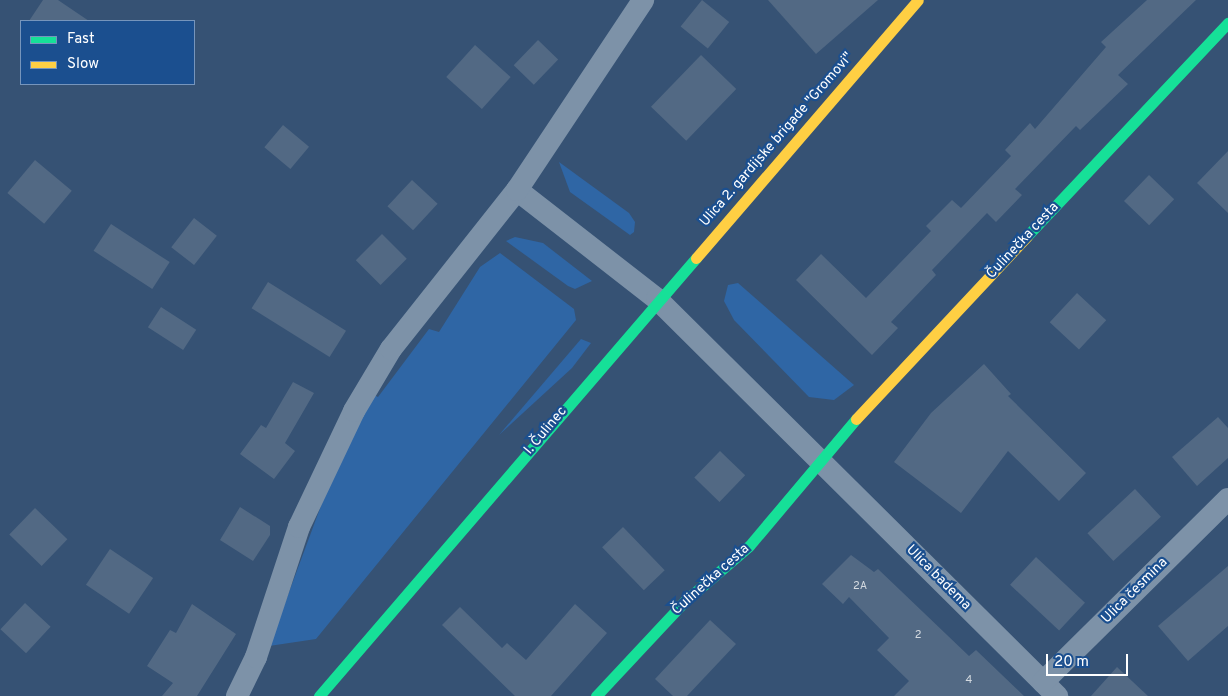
<!DOCTYPE html>
<meta charset="utf-8">
<style>
body{margin:0}
#map{position:relative;width:1228px;height:696px;overflow:hidden;background:#365274;font-family:Overpass,sans-serif}
div>[style]{position:absolute}
[style*='--x']{left:calc(var(--x)*1px);top:calc(var(--y)*1px);width:calc(var(--w)*1px);rotate:calc(var(--a)*1deg)}
.green>*{inset:0;background:#2f66a5}
.building>*{inset:0;background:#526984;transform-origin:0 0}
.street>*{height:22px;margin:-11px;padding:0 11px;transform-origin:11px;border-radius:11px;background:#7d92a8}
.fast>*{height:11px;margin:-5.5px;padding:0 5.5px;transform-origin:5.5px;border-radius:5.5px;background:#16e098}
.slow>*{height:11px;margin:-5.5px;padding:0 5.5px;transform-origin:5.5px;border-radius:5.5px;background:#ffcf43}
span{translate:-50% -50%;white-space:nowrap;text-align:center;line-height:1.15;-webkit-text-stroke:4.5px #1b4f8f;paint-order:stroke}
.number-label{font-size:11px;color:#d4dae0}
.number-label span{-webkit-text-stroke-width:0}
.street-label{font-size:14px;color:#fff}
.legend{position:absolute;left:20px;top:20px;width:175px;height:65px;box-sizing:border-box;background:#1b4f8f;border:1px solid #7695bc;margin:0;padding:6px 9px;list-style:none;font-size:15px;color:#fff}
.legend li{display:flex;align-items:center;gap:10px;height:25px}
.legend b{width:25px;border:1px solid #7695bc}
.scale{position:absolute;left:1046px;top:654px;width:82px;height:22px;box-sizing:border-box;border:2px solid #fff;border-top:0;padding-left:6px;font-size:15px;line-height:18px;white-space:nowrap;color:#fff;-webkit-text-stroke:4px #1b4f8f;paint-order:stroke}
</style>
<div id="map">
<div class="green">
<div style="clip-path:polygon(559px 162px,629px 213px,635px 222px,634px 232px,630px 235px,570px 192px)"></div>
<div style="clip-path:polygon(515px 237px,543px 243px,592px 281px,575px 289px,568px 286px,506px 241px)"></div>
<div style="clip-path:polygon(500px 253px,574px 309px,576px 320px,316px 639px,269px 646px,335px 468px,372px 394px,378px 397px,429px 329px,439px 332px,480px 267px)"></div>
<div style="clip-path:polygon(738px 283px,854px 385px,834px 400px,809px 397px,734px 320px,724px 301px,728px 285px)"></div>
<div style="clip-path:polygon(581px 339px,591px 343px,572px 368px,499px 435px)"></div>
</div>
<div class="building">
<div style="clip-path:polygon(43px 0,58px 0,89px 21px,29px 21px)"></div>
<div style="left:702px;top:0;width:35px;height:34px;rotate:39deg"></div>
<div style="clip-path:polygon(768px 0,878px 0,816px 54px)"></div>
<div style="clip-path:polygon(1147px 0,1196px 0,1118px 75px,1128px 84px,1080px 130px,1076px 126px,1015px 189px,1022px 195px,996px 222px,987px 213px,932px 270px,936px 275px,891px 322px,898px 328px,872px 355px,796px 280px,821px 254px,866px 298px,931px 231px,926px 226px,952px 200px,961px 208px,1011px 156px,1005px 150px,1030px 123px,1035px 129px,1106px 47px,1101px 42px)"></div>
<div style="left:538px;top:40px;width:28px;height:35px;rotate:44deg"></div>
<div style="left:475px;top:45px;width:48px;height:43px;rotate:42deg"></div>
<div style="left:701px;top:55px;width:49px;height:72px;rotate:44deg"></div>
<div style="left:283px;top:125px;width:34px;height:29px;rotate:40deg"></div>
<div style="clip-path:polygon(1228px 151px,1228px 213px,1197px 183px)"></div>
<div style="left:35px;top:160px;width:48px;height:43px;rotate:40deg"></div>
<div style="left:1149px;top:175px;width:35px;height:36px;rotate:44deg"></div>
<div style="left:412px;top:180px;width:35px;height:36px;rotate:43deg"></div>
<div style="left:194px;top:218px;width:29px;height:37px;rotate:38deg"></div>
<div style="left:111px;top:224px;width:70px;height:32px;rotate:33deg"></div>
<div style="left:382px;top:234px;width:35px;height:37px;rotate:45deg"></div>
<div style="left:268px;top:282px;width:92px;height:31px;rotate:32deg"></div>
<div style="left:1077px;top:293px;width:40px;height:40px;rotate:43deg"></div>
<div style="left:161px;top:307px;width:42px;height:24px;rotate:33deg"></div>
<div style="clip-path:polygon(984px 364px,1011px 394px,1008px 396px,1086px 473px,1059px 501px,1008px 451px,961px 513px,894px 462px,931px 413px)"></div>
<div style="clip-path:polygon(293px 382px,314px 393px,285px 443px,295px 451px,274px 479px,240px 454px,261px 425px,266px 428px)"></div>
<div style="clip-path:polygon(1218px 417px,1228px 428px,1228px 458px,1197px 486px,1172px 457px)"></div>
<div style="left:720px;top:451px;width:35px;height:37px;rotate:44deg"></div>
<div style="left:1135px;top:489px;width:38px;height:65px;rotate:47deg"></div>
<div style="clip-path:polygon(240px 507px,270px 526px,270px 535px,253px 561px,220px 540px)"></div>
<div style="left:35px;top:508px;width:45px;height:37px;rotate:44deg"></div>
<div style="left:623px;top:527px;width:60px;height:29px;rotate:46deg"></div>
<div style="left:110px;top:549px;width:52px;height:43px;rotate:34deg"></div>
<div style="clip-path:polygon(851px 555px,874px 572px,878px 569px,969px 656px,976px 650px,1024px 696px,894px 696px,909px 681px,877px 650px,889px 638px,849px 597px,843px 604px,822px 584px)"></div>
<div style="left:1036px;top:557px;width:67px;height:38px;rotate:43deg"></div>
<div style="clip-path:polygon(1228px 566px,1228px 626px,1188px 661px,1158px 626px)"></div>
<div style="left:25px;top:603px;width:35px;height:36px;rotate:43deg"></div>
<div style="clip-path:polygon(192px 604px,236px 634px,197px 696px,162px 696px,173px 683px,147px 666px,170px 630px,176px 633px)"></div>
<div style="clip-path:polygon(575px 604px,607px 633px,551px 696px,515px 696px,442px 625px,460px 607px,502px 648px,507px 643px,526px 660px)"></div>
<div style="clip-path:polygon(710px 620px,736px 644px,687px 696px,673px 696px,655px 679px)"></div>
<div style="clip-path:polygon(1117px 667px,1148px 696px,1091px 696px)"></div>
</div>
<div class="street">
<div style="--x:517;--y:190;--w:177;--a:37.9"></div>
<div style="--x:657;--y:299;--w:564;--a:44.78"></div>
<div style="--x:1043;--y:682;--w:260;--a:-44.7"></div>
<div style="--x:237;--y:696;--w:43;--a:-64"></div>
<div style="--x:256;--y:657;--w:137;--a:-71.7"></div>
<div style="--x:299;--y:527;--w:128;--a:-64.6"></div>
<div style="--x:354;--y:411;--w:72;--a:-59.2"></div>
<div style="--x:391;--y:349;--w:203;--a:-51.6"></div>
<div style="--x:517;--y:190;--w:228;--a:-56.4"></div>
</div>
<div class="fast">
<div style="--x:1027;--y:236;--w:293;--a:-46.7"></div>
<div style="--x:319;--y:696;--w:578;--a:-49.28"></div>
<div style="--x:596;--y:696;--w:130;--a:-46.9"></div>
<div style="--x:685;--y:601;--w:84;--a:-40.7"></div>
<div style="--x:749;--y:546;--w:166;--a:-49.9"></div>
</div>
<div class="slow">
<div style="--x:696;--y:258;--w:340;--a:-49.3"></div>
<div style="--x:856;--y:419;--w:250;--a:-46.9"></div>
</div>
<div class="number-label">
<span style="left:860px;top:586px">2A</span>
<span style="left:918px;top:635px">2</span>
<span style="left:969px;top:680px">4</span>
</div>
<div class="street-label">
<span style="left:777px;top:140px;rotate:-49deg">Ulica 2. gardijske brigade "Gromovi"</span>
<span style="left:1023px;top:241px;rotate:-47deg">Čulinečka cesta</span>
<span style="left:546px;top:431px;rotate:-50deg">I. Čulinec</span>
<span style="left:938px;top:578px;rotate:45deg">Ulica badema</span>
<span style="left:711px;top:580px;rotate:-42deg">Čulinečka cesta</span>
<span style="left:1135px;top:591px;rotate:-45deg">Ulica česmina</span>
</div>
<ul class="legend">
<li><b style="height:6px;background:#16e098"></b>Fast</li>
<li><b style="height:6px;background:#ffcf43"></b>Slow</li>
</ul>
<div class="scale">20 m</div>
</div>
